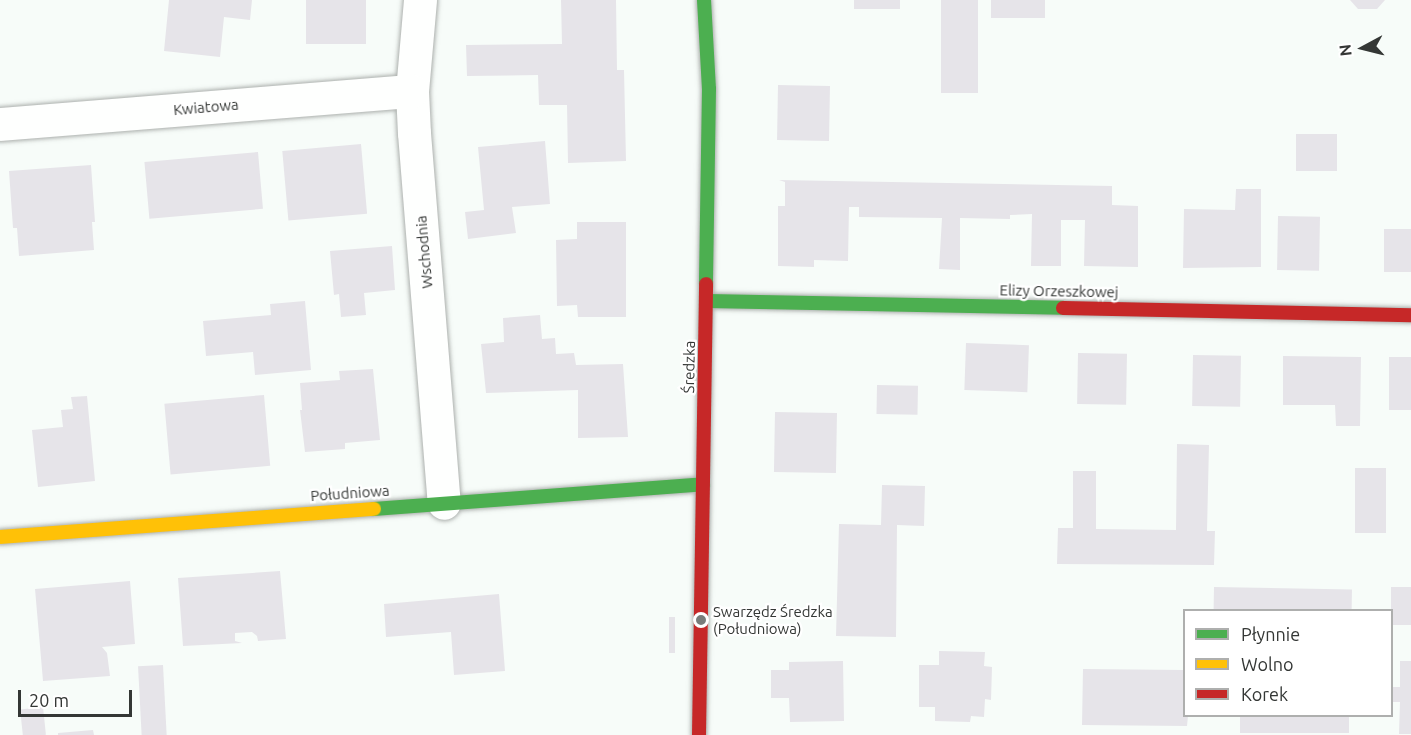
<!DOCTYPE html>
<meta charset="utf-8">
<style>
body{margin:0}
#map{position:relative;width:1411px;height:735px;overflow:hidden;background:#f7fcf9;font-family:Ubuntu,sans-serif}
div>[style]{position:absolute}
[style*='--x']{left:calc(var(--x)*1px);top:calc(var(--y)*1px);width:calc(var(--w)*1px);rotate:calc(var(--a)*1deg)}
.building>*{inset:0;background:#e6e4e9;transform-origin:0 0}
.roads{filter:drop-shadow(0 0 2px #adb1ae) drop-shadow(0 0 2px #adb1ae)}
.street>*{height:33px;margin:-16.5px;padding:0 16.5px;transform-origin:16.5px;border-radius:16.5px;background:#fefffe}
.fast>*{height:14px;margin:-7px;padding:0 7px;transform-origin:7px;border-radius:7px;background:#4caf50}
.slow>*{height:14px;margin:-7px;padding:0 7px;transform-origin:7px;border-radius:7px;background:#ffc107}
.jam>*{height:14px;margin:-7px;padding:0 7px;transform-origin:7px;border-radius:7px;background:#c62828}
.dots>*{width:16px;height:16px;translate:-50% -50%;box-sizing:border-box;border:3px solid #fff;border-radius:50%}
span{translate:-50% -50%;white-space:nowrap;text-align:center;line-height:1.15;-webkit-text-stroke:4.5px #fff;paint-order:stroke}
.street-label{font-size:15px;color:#343735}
.poi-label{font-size:15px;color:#343735}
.left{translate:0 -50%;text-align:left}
.legend{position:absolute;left:1183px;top:609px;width:210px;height:108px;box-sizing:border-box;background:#fff;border:2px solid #aeafae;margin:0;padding:8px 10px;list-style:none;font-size:18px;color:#343735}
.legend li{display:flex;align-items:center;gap:12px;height:30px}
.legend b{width:30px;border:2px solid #aeafae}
.north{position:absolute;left:1333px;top:18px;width:60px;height:60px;-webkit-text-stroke:4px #fff;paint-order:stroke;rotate:263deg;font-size:16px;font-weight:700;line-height:24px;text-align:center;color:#343735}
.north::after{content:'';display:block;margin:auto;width:21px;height:27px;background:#343735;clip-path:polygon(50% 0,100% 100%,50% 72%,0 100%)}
.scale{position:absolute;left:18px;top:690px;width:114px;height:27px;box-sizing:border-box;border:3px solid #343735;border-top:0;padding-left:8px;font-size:18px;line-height:21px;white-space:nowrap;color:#343735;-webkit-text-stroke:4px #fff;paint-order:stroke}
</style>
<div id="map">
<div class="building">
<div style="clip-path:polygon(169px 0,252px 0,250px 20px,224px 17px,220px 57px,164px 51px)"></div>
<div style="left:306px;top:0;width:60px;height:44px"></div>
<div style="clip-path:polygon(561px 0,616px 0,617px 70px,624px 70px,626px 161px,568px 163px,567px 105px,539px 105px,538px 75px,467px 76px,466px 45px,562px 44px)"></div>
<div style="left:854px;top:0;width:46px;height:9px"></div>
<div style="left:941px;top:0;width:37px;height:93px"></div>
<div style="left:991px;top:0;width:54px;height:18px"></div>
<div style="clip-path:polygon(1350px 0,1385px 0,1377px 9px,1358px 9px)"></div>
<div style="left:778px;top:85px;width:52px;height:55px;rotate:1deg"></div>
<div style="left:1296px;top:134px;width:41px;height:37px"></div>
<div style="clip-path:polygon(545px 141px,550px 204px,512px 207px,516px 233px,468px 239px,465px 212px,484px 210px,478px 147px)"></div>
<div style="left:361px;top:144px;width:70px;height:79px;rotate:85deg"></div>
<div style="left:258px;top:152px;width:57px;height:114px;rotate:85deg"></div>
<div style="clip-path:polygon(91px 165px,95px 222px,92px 222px,94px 250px,19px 256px,17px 228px,13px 228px,9px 171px)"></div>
<div style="clip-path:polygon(779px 180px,1112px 186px,1112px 205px,1138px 206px,1138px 267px,1084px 266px,1085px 220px,1061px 220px,1061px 266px,1031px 266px,1032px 214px,1010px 215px,1010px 219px,960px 218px,960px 270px,939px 269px,942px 218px,859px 217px,859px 207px,849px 207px,848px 261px,814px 260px,814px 267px,778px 266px,778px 206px,785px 206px,785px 182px)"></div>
<div style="clip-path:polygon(1236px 189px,1261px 189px,1261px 267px,1183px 268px,1184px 209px,1235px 210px)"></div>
<div style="left:1278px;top:216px;width:42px;height:54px;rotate:1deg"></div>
<div style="clip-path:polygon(577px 222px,626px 222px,626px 317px,578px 317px,577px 305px,557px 306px,556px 240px,577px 239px)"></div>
<div style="left:1384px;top:229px;width:27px;height:43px"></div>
<div style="clip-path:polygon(392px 246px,395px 290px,364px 293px,366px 315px,341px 317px,339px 294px,334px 295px,330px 251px)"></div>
<div style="clip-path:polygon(305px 301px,311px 370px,255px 375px,253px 352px,206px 356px,203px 321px,271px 315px,270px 304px)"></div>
<div style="clip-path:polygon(540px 315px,542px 339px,555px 338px,556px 354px,574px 353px,576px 365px,623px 364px,628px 437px,578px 438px,578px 390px,486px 393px,481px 344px,504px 342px,503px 318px)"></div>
<div style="left:966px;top:343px;width:63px;height:47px;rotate:2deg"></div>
<div style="left:1078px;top:353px;width:49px;height:51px;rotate:1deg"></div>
<div style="left:1193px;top:355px;width:48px;height:51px;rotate:1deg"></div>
<div style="clip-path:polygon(1283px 356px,1361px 357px,1360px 426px,1336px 426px,1335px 405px,1283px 405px)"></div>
<div style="left:1389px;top:357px;width:22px;height:53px"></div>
<div style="clip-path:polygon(373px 369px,380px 440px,345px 443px,345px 449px,305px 452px,300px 410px,302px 410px,300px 383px,340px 380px,339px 371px)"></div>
<div style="left:877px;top:385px;width:41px;height:29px;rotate:1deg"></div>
<div style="left:264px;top:395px;width:71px;height:100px;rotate:85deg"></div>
<div style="clip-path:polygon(87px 396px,95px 481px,38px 487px,32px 430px,63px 427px,61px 410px,73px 409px,71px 397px)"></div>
<div style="left:775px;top:412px;width:62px;height:60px;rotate:1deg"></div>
<div style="clip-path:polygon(1177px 444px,1209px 445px,1207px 531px,1215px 531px,1214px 565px,1057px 564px,1058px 528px,1073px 528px,1073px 471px,1096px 471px,1096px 529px,1176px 530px)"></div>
<div style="left:1355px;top:468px;width:31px;height:65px"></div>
<div style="clip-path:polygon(882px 485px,925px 486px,924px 526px,897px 525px,896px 637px,836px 636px,839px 524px,881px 525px)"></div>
<div style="clip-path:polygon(280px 571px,286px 639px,258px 641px,257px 636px,252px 632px,235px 633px,235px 641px,242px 643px,183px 646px,178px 578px)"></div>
<div style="clip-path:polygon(130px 581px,135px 644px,102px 647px,107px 653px,110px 676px,43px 681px,35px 589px)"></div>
<div style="left:1214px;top:587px;width:138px;height:23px;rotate:1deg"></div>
<div style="left:1391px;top:587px;width:20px;height:38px"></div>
<div style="clip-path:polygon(499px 594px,505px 671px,454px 675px,451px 632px,386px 637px,384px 604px)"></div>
<div style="left:669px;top:617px;width:6px;height:36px"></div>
<div style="clip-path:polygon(939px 651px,985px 652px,984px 666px,992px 667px,991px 700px,985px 699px,984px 717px,971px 716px,970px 722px,935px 721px,935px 707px,919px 707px,919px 665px,939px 665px)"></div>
<div style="clip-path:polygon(843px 661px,844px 721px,790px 722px,789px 698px,771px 698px,771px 670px,789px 670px,789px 662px)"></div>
<div style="clip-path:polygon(1400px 661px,1411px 661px,1411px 734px,1399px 734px,1400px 702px,1393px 702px,1393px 687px,1400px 687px)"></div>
<div style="left:163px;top:665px;width:70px;height:25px;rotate:87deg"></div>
<div style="clip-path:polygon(1083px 669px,1184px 670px,1184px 716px,1188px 716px,1187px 726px,1082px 725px)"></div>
<div style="left:43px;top:707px;width:28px;height:23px;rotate:84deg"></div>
<div style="left:1240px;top:716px;width:109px;height:17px"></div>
<div style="clip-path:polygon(93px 730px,94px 735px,58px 735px,58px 733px)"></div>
</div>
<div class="roads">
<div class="street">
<div style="--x:420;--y:0;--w:91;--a:95"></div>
<div style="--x:412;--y:91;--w:42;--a:87.3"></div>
<div style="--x:414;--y:133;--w:371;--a:85.4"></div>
<div style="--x:0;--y:124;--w:413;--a:-4.6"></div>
</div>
<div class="fast">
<div style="--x:704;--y:0;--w:89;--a:86.8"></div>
<div style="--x:709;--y:89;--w:195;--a:90.9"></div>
<div style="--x:707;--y:301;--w:356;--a:1.1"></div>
<div style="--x:374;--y:509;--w:330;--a:-4.3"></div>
</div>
<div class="slow">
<div style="--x:0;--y:537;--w:375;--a:-4.3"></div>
</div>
<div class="jam">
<div style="--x:1063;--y:308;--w:348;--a:1.2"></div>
<div style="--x:699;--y:735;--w:451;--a:-89.1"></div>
</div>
</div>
<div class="dots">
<div style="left:701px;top:620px;background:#787c7a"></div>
</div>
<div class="street-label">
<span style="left:206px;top:107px;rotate:-5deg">Kwiatowa</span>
<span style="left:424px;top:252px;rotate:-95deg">Wschodnia</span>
<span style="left:1059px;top:291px;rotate:1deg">Elizy Orzeszkowej</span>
<span style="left:689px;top:367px;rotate:-89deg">Średzka</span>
<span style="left:350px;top:493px;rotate:-4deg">Południowa</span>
</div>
<div class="poi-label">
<span class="left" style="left:713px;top:620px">Swarzędz Średzka<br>(Południowa)</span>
</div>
<ul class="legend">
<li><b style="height:8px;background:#4caf50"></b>Płynnie</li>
<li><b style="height:8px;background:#ffc107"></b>Wolno</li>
<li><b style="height:8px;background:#c62828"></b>Korek</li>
</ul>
<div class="north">N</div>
<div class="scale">20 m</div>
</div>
